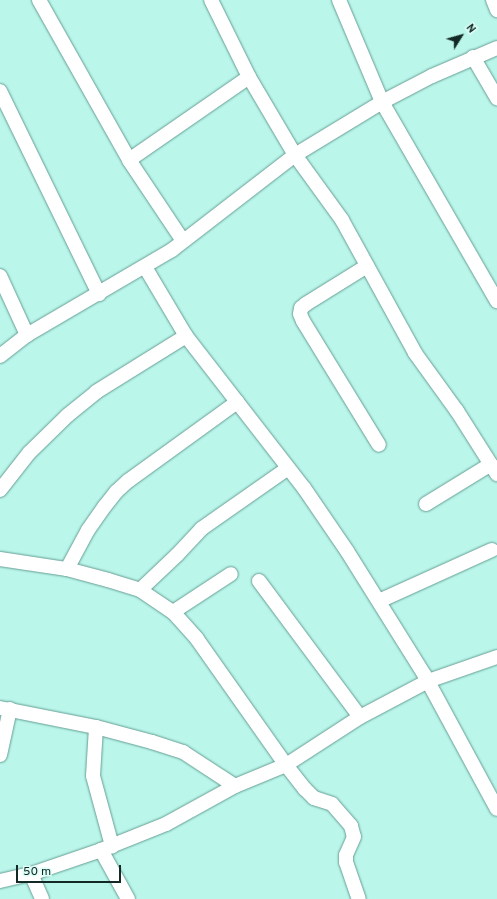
<!DOCTYPE html>
<style>
body{margin:0}
#map{position:relative;width:497px;height:899px;overflow:hidden;background:#bbf6eb;font-family:Overpass,sans-serif}
div>[style]{position:absolute}
[style*='--x']{left:calc(var(--x)*1px);top:calc(var(--y)*1px);width:calc(var(--w)*1px);rotate:calc(var(--a)*1deg)}
.roads{filter:drop-shadow(0 0 1px #669e94) drop-shadow(0 0 1px #669e94)}
.minor>*{height:14px;margin:-7px;padding:0 7px;transform-origin:7px;border-radius:7px;background:#fff}
span{translate:-50% -50%;white-space:nowrap;text-align:center;line-height:1.15;-webkit-text-stroke:4px #dbfef7;paint-order:stroke}
.north{position:absolute;left:441px;top:16px;width:40px;height:40px;-webkit-text-stroke:3px #dbfef7;paint-order:stroke;rotate:53deg;font-size:11px;font-weight:700;line-height:16px;text-align:center;color:#122925}
.north::after{content:'';display:block;margin:auto;width:14px;height:18px;background:#122925;clip-path:polygon(50% 0,100% 100%,50% 72%,0 100%)}
.scale{position:absolute;left:16px;top:865px;width:105px;height:18px;box-sizing:border-box;border:2px solid #122925;border-top:0;padding-left:5px;font-size:12px;line-height:14px;white-space:nowrap;color:#122925;-webkit-text-stroke:3px #dbfef7;paint-order:stroke}
</style>
<div id="map">
<div class="roads">
<div class="minor">
<div style="--x:39;--y:0;--w:184;--a:60.6"></div>
<div style="--x:129;--y:160;--w:97;--a:56.3"></div>
<div style="--x:211;--y:0;--w:86;--a:63.7"></div>
<div style="--x:249;--y:77;--w:91;--a:59.5"></div>
<div style="--x:295;--y:155;--w:80;--a:54.1"></div>
<div style="--x:342;--y:220;--w:152;--a:61.2"></div>
<div style="--x:415;--y:353;--w:72;--a:54.1"></div>
<div style="--x:457;--y:411;--w:75;--a:57.6"></div>
<div style="--x:339;--y:0;--w:111;--a:67.1"></div>
<div style="--x:382;--y:102;--w:230;--a:60"></div>
<div style="--x:493;--y:0;--w:11;--a:68"></div>
<div style="--x:473;--y:57;--w:48;--a:59.7"></div>
<div style="--x:0;--y:91;--w:226;--a:64"></div>
<div style="--x:129;--y:160;--w:146;--a:-34.7"></div>
<div style="--x:367;--y:266;--w:72;--a:148.1"></div>
<div style="--x:306;--y:304;--w:6;--a:141"></div>
<div style="--x:301;--y:308;--w:6;--a:99"></div>
<div style="--x:300;--y:314;--w:8;--a:67"></div>
<div style="--x:303;--y:321;--w:145;--a:58.5"></div>
<div style="--x:145;--y:267;--w:80;--a:59.3"></div>
<div style="--x:186;--y:336;--w:192;--a:52.2"></div>
<div style="--x:304;--y:488;--w:76;--a:55.7"></div>
<div style="--x:347;--y:551;--w:147;--a:58"></div>
<div style="--x:425;--y:676;--w:151;--a:61.6"></div>
<div style="--x:0;--y:276;--w:65;--a:65.4"></div>
<div style="--x:0;--y:356;--w:34;--a:-38"></div>
<div style="--x:27;--y:335;--w:168;--a:-30.4"></div>
<div style="--x:172;--y:250;--w:155;--a:-37.7"></div>
<div style="--x:295;--y:155;--w:102;--a:-31.3"></div>
<div style="--x:382;--y:102;--w:56;--a:-27.5"></div>
<div style="--x:432;--y:76;--w:71;--a:-23.3"></div>
<div style="--x:0;--y:490;--w:47;--a:-51.9"></div>
<div style="--x:29;--y:453;--w:54;--a:-44.3"></div>
<div style="--x:68;--y:415;--w:36;--a:-39"></div>
<div style="--x:96;--y:392;--w:106;--a:-31.9"></div>
<div style="--x:426;--y:504;--w:76;--a:-31.6"></div>
<div style="--x:0;--y:559;--w:68;--a:8.5"></div>
<div style="--x:67;--y:569;--w:42;--a:15"></div>
<div style="--x:108;--y:580;--w:34;--a:17"></div>
<div style="--x:140;--y:590;--w:40;--a:34"></div>
<div style="--x:173;--y:612;--w:36;--a:48"></div>
<div style="--x:197;--y:639;--w:154;--a:54.8"></div>
<div style="--x:286;--y:765;--w:31;--a:52"></div>
<div style="--x:305;--y:789;--w:13;--a:45"></div>
<div style="--x:314;--y:798;--w:19;--a:18"></div>
<div style="--x:332;--y:804;--w:29;--a:49"></div>
<div style="--x:351;--y:826;--w:11;--a:75"></div>
<div style="--x:354;--y:837;--w:20;--a:114"></div>
<div style="--x:346;--y:855;--w:7;--a:90"></div>
<div style="--x:346;--y:862;--w:39;--a:71"></div>
<div style="--x:67;--y:569;--w:44;--a:-61.7"></div>
<div style="--x:88;--y:530;--w:29;--a:-55"></div>
<div style="--x:105;--y:506;--w:18;--a:-52"></div>
<div style="--x:116;--y:492;--w:16;--a:-43"></div>
<div style="--x:128;--y:481;--w:135;--a:-35.9"></div>
<div style="--x:259;--y:581;--w:169;--a:53.4"></div>
<div style="--x:140;--y:590;--w:51;--a:-43.4"></div>
<div style="--x:177;--y:555;--w:35;--a:-47"></div>
<div style="--x:201;--y:529;--w:106;--a:-35"></div>
<div style="--x:379;--y:601;--w:124;--a:-24.3"></div>
<div style="--x:173;--y:612;--w:69;--a:-33.2"></div>
<div style="--x:0;--y:708;--w:98;--a:11.2"></div>
<div style="--x:96;--y:727;--w:58;--a:15"></div>
<div style="--x:152;--y:742;--w:33;--a:18"></div>
<div style="--x:183;--y:752;--w:62;--a:33.2"></div>
<div style="--x:96;--y:727;--w:49;--a:93.5"></div>
<div style="--x:93;--y:776;--w:73;--a:74.8"></div>
<div style="--x:0;--y:755;--w:47;--a:-77.7"></div>
<div style="--x:101;--y:850;--w:56;--a:61.1"></div>
<div style="--x:31;--y:874;--w:27;--a:66"></div>
<div style="--x:0;--y:881;--w:32;--a:-13"></div>
<div style="--x:31;--y:874;--w:74;--a:-18.9"></div>
<div style="--x:101;--y:850;--w:70;--a:-21.8"></div>
<div style="--x:166;--y:824;--w:79;--a:-28.8"></div>
<div style="--x:235;--y:786;--w:55;--a:-22.4"></div>
<div style="--x:286;--y:765;--w:88;--a:-33"></div>
<div style="--x:360;--y:717;--w:77;--a:-27.9"></div>
<div style="--x:428;--y:681;--w:73;--a:-19.2"></div>
</div>
</div>
<div class="north">N</div>
<div class="scale">50 m</div>
</div>
